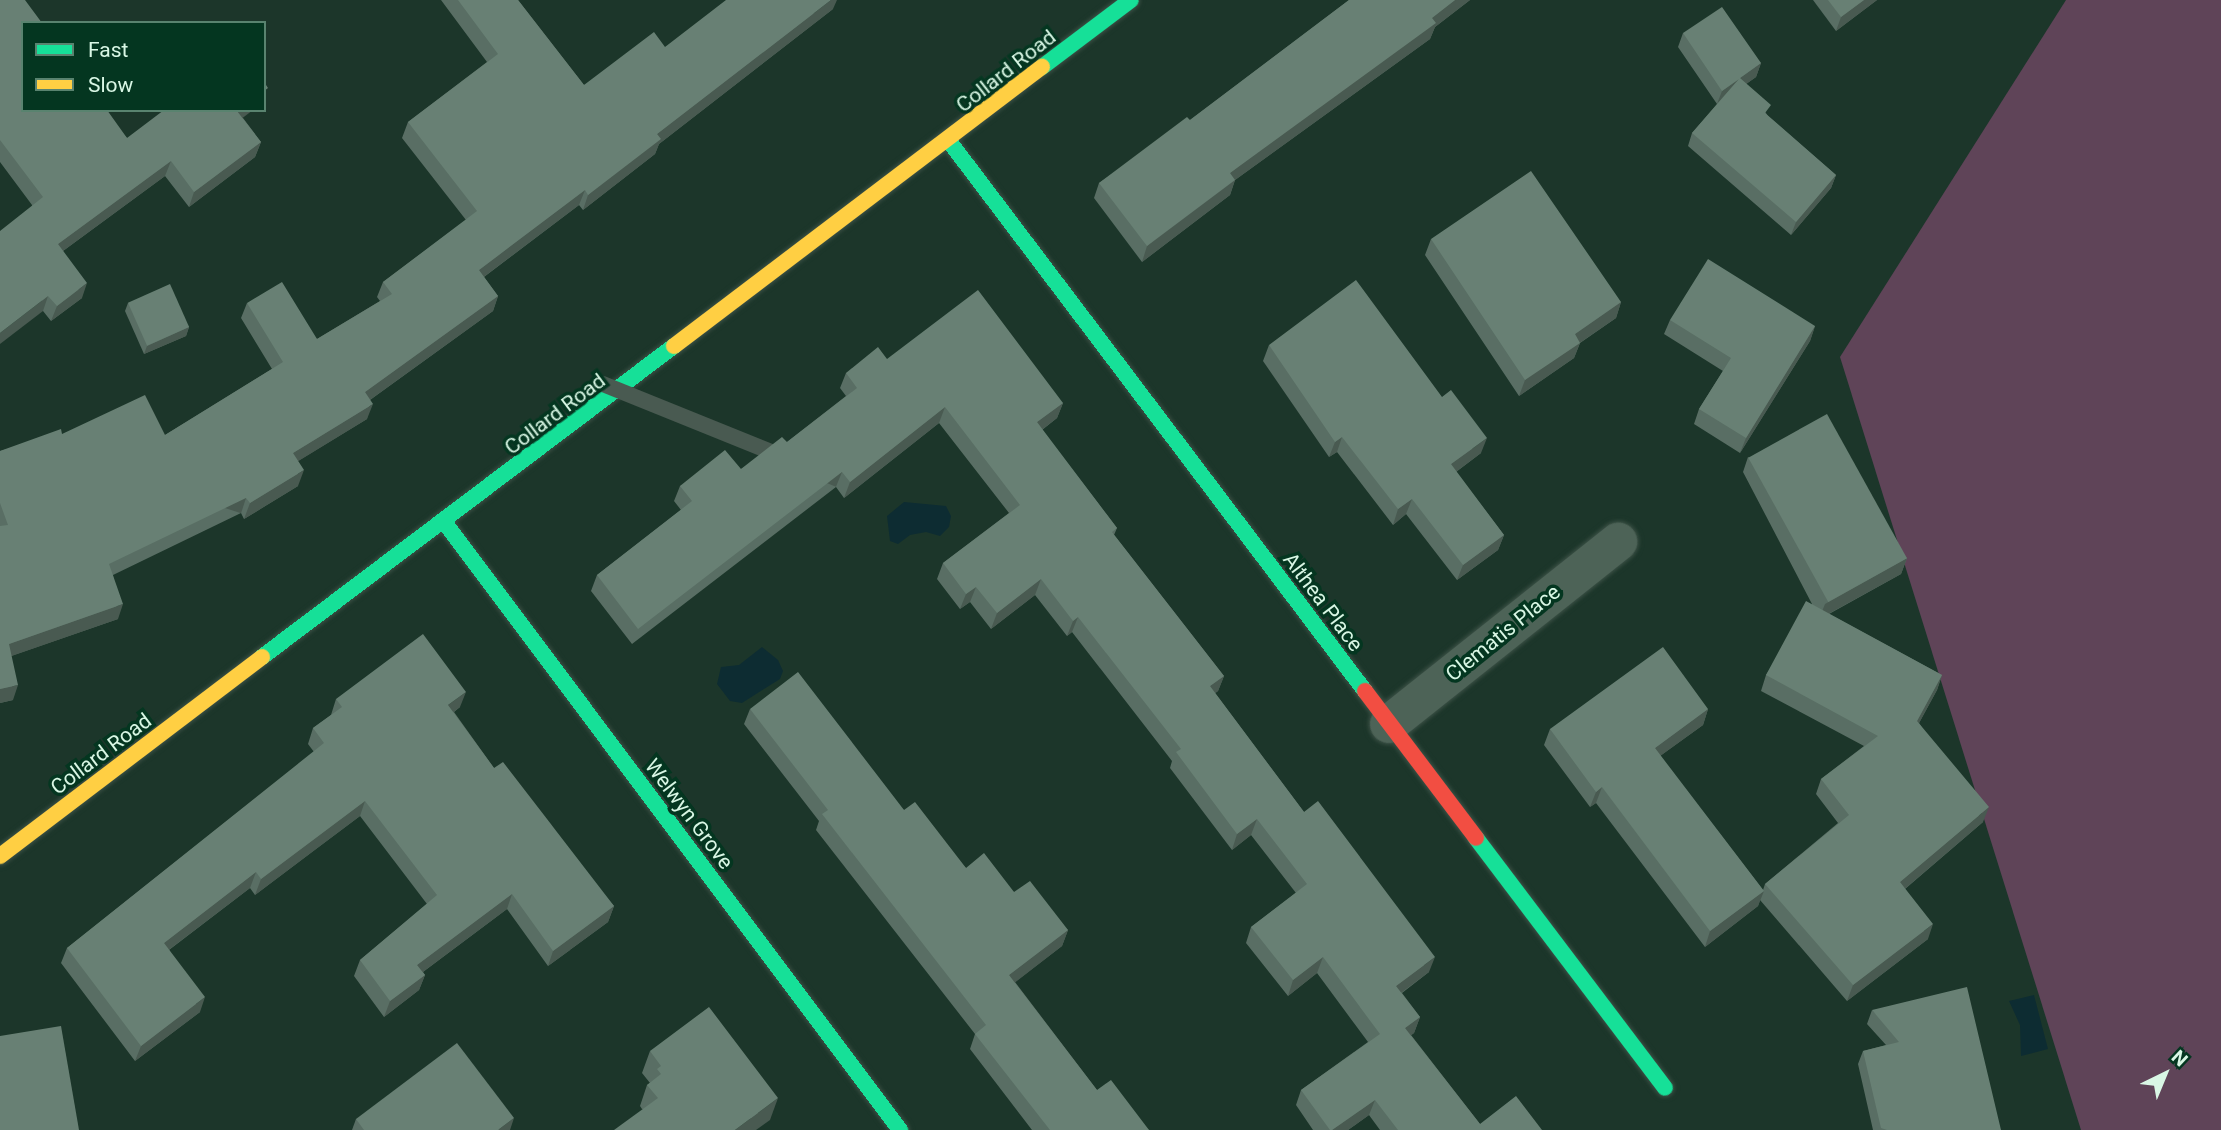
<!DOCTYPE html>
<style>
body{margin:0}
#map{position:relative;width:2221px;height:1130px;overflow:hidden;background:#1c362a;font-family:Roboto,sans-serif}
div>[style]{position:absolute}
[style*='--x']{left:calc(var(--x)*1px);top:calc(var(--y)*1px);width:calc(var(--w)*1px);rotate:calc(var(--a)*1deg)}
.green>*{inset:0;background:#5f4458}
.water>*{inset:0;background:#0d2c32}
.roads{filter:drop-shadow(0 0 2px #3c5146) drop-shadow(0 0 2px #3c5146)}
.street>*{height:38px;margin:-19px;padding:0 19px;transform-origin:19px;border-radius:19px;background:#4d6357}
.fast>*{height:16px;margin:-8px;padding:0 8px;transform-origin:8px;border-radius:8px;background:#16e098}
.slow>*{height:16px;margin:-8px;padding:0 8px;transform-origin:8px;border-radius:8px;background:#ffcf43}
.jam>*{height:16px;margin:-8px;padding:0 8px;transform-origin:8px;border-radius:8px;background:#f24e42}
.wall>*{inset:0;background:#596e64}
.shaded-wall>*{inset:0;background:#495a51;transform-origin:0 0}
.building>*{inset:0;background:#688074;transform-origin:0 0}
span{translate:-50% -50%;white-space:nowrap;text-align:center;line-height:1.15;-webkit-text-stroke:7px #043620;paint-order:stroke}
.street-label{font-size:21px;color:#d9f7e5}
.legend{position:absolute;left:21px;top:21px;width:245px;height:91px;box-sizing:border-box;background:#043620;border:2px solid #59836f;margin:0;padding:9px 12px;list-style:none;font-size:21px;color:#d9f7e5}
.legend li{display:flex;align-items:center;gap:14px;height:35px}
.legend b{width:35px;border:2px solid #59836f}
.north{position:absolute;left:2130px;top:1039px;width:70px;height:70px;-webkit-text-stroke:5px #043620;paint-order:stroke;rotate:43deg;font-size:19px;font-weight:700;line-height:28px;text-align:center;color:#d9f7e5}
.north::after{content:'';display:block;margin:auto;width:24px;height:32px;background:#d9f7e5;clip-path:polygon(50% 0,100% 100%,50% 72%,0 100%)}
</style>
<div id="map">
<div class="green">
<div style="clip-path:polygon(2066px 0,2221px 0,2221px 1130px,2081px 1130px,1840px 357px)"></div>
</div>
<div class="water">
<div style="clip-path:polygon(904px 502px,946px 506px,951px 516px,949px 527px,940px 536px,926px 532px,910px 535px,898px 544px,890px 541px,887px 516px)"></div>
<div style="clip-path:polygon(762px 647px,778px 660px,783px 671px,780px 679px,742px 703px,730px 701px,717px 684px,721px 667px,739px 665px)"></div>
<div style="clip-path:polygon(2034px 995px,2048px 1049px,2021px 1056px,2020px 1025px,2009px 1001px)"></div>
</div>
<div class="roads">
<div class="street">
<div style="--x:1389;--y:724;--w:293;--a:-38.5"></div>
</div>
<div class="fast">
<div style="--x:1042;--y:67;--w:111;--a:-37"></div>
<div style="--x:949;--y:141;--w:690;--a:52.9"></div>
<div style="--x:445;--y:523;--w:759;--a:53.15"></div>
<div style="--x:262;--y:657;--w:516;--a:-37.05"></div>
<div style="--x:1476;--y:838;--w:313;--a:52.9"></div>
</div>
<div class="slow">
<div style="--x:674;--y:346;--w:462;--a:-37.2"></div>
<div style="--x:0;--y:856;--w:329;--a:-37.2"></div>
</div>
<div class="jam">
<div style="--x:1365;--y:691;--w:184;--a:52.9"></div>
</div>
</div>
<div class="wall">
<div style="clip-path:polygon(0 0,127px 138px,243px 118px,261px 142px,255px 157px,189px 207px,165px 176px,63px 251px,82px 298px,51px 321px,43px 311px,32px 205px,0 162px)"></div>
<div style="clip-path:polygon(441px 0,518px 0,584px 85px,665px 47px,833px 9px,659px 144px,655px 154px,583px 210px,579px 205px,484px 277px,498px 296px,493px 311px,370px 400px,367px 419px,298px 461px,298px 486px,244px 519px,241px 513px,113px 575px,118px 619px,11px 656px,13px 700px,0 703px,0 451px,62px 434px,165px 435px,272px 369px,241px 318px,247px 303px,317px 339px,380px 301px,377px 297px,383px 282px,466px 220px,402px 138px,408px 122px,487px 62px)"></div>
<div style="clip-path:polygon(1349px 0,1470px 0,1435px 27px,1430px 39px,1235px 180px,1230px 195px,1142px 262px,1094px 198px,1099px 183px,1190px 120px)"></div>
<div style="clip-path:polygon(1813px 0,1877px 0,1836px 31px)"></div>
<div style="clip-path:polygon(1683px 33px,1761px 63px,1756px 77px,1746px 84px,1768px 116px,1836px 175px,1831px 188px,1791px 235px,1688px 146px,1692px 133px,1717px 104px,1678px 47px)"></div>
<div style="clip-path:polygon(1431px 239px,1621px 302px,1616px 318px,1580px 343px,1574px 358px,1519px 396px,1425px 255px)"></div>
<div style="clip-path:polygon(128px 303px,189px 327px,186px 336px,144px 354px,125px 311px)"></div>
<div style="clip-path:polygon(1670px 320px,1815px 326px,1810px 341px,1740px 453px,1694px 424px,1699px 409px,1723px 371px,1664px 334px)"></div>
<div style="clip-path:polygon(1269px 345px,1481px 453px,1456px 472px,1504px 535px,1498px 550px,1457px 580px,1406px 514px,1393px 525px,1337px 452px,1329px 457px,1263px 361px)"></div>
<div style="clip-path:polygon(887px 359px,1063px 403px,1057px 418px,1042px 430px,1117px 528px,1114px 535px,1224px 676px,1218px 691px,1215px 693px,1304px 812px,1429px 972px,1402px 993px,1420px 1017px,1414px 1033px,1411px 1035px,1480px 1124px,1542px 1130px,1380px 1130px,1369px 1115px,1348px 1130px,1313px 1130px,1296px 1105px,1301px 1090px,1368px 1042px,1317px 973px,1288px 996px,1246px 943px,1251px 927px,1296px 893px,1251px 835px,1232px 850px,1170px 768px,1172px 761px,1072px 632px,1067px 636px,1035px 595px,991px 629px,970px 602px,960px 609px,937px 579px,943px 563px,1009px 513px,939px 423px,844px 498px,836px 487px,632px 644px,591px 591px,597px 575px,681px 510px,674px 501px,680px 486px,741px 469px,787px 442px,846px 396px,840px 388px,846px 373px)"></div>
<div style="clip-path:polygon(1748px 457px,1907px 558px,1901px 574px,1829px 614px,1942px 675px,1937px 690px,1919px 723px,1983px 822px,1905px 889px,1928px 939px,1847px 1001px,1760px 900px,1758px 906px,1705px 947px,1596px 803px,1590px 807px,1544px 745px,1550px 729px,1708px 709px,1703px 725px,1660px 756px,1763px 890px,1765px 884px,1838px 823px,1816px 794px,1821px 779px,1864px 746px,1761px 691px,1766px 675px,1812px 604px,1743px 472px)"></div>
<div style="clip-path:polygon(336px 699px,460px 707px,454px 712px,494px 768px,614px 906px,608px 922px,548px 966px,507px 909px,423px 972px,425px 975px,419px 990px,384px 1017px,354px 976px,360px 960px,427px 904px,360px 816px,255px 895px,250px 888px,169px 950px,200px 1012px,135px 1061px,61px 963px,67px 948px,314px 752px,308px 744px,313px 728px,331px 715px)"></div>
<div style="clip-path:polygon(750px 709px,904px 810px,966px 868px,1014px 892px,1068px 930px,1062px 946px,1015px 982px,1097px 1090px,1149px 1130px,1032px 1130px,970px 1049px,975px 1034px,816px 830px,819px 821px,744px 724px)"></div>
<div style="clip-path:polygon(1872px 1010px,2001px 1130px,1873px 1130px,1858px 1064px,1863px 1051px,1886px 1045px,1867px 1024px)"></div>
<div style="clip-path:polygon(650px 1051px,770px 1120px,642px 1109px,640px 1106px,647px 1085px,650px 1083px,642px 1073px)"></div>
<div style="clip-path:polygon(356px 1119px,510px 1130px,352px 1130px)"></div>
</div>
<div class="shaded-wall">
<div style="clip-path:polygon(831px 0,837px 0,833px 9px,659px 144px,655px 154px,583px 210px,588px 195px,657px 134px)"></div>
<div style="clip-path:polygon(1455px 0,1470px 0,1435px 27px,1430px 39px,1235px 180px,1230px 195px,1142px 262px,1147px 246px,1230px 173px)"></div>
<div style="clip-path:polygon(1864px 0,1877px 0,1836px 31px,1841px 17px)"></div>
<div style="clip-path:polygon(1761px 63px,1756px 77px,1735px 92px,1740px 78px)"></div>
<div style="clip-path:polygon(1739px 79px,1717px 104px,1722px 91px)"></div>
<div style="clip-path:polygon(238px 110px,253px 110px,232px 126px)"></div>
<div style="clip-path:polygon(261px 142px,255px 157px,189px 207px,194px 192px)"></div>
<div style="clip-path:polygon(171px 161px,165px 176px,52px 259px,58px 244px)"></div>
<div style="clip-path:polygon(1836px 175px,1831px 188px,1791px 235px,1796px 222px)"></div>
<div style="clip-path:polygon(585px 190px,579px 205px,473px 285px,479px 270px)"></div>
<div style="clip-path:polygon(87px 283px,82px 298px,51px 321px,57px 306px)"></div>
<div style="clip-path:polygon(48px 296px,43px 311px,0 344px,0 333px)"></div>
<div style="clip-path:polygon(498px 296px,493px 311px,360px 407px,365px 392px)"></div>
<div style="clip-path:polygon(1621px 302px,1616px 318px,1578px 344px,1580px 343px,1574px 358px,1519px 396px,1525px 380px,1575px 334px)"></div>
<div style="clip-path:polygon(1815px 326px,1810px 341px,1740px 453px,1746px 438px)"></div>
<div style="clip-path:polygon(189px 327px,186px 336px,144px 354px,147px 346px)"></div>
<div style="clip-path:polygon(1063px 403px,1057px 418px,1031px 438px,1037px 422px)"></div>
<div style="clip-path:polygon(373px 404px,367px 419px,287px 468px,293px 453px)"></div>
<div style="clip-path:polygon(945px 407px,939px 423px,844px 498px,850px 482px)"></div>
<div style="clip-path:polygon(1342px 437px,1337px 452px,1329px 457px,1335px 442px)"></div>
<div style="clip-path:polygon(1487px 438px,1481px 453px,1445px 480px,1451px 464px)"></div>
<div style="clip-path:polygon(304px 470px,298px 486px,244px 519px,250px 503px)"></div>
<div style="left:842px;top:472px;width:16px;height:257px;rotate:112deg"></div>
<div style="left:246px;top:498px;width:16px;height:152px;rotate:108deg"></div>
<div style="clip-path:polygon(1412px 499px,1406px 514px,1393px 525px,1398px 509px)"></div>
<div style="clip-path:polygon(1504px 535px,1498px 550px,1457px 580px,1463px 565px)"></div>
<div style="clip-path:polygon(1907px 558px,1901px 574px,1819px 619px,1825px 604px)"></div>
<div style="clip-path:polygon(1041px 579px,1035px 595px,991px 629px,997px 613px)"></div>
<div style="clip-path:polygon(976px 587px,970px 602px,960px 609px,966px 594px)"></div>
<div style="clip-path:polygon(123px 604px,118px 619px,3px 659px,9px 644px)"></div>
<div style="clip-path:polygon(1078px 617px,1072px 632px,1067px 636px,1073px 621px)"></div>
<div style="clip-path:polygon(1942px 675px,1937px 690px,1912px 736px,1917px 721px)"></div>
<div style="clip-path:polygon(1224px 676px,1218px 691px,1204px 702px,1210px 686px)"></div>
<div style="clip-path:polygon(18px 685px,13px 700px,0 703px,0 689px)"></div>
<div style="clip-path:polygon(466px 692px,460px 707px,443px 720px,448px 705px)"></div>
<div style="clip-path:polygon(1708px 709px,1703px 725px,1649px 764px,1655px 748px)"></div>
<div style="clip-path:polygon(1602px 787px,1596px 803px,1590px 807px,1596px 792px)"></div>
<div style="clip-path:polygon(365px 801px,360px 816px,255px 895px,261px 879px)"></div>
<div style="clip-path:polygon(1989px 807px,1983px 822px,1894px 898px,1900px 882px)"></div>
<div style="clip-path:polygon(1257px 819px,1251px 835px,1232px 850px,1237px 834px)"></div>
<div style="clip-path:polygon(256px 872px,250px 888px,158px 958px,164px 943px)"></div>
<div style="clip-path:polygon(1764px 891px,1758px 906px,1705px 947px,1710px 931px)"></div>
<div style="clip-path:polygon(512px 894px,507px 909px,412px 980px,417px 965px)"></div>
<div style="clip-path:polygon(614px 906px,608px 922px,548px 966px,553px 951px)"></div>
<div style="clip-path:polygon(1933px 924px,1928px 939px,1847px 1001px,1853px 985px)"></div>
<div style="clip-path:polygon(1068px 930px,1062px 946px,1004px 991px,1009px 975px)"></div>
<div style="clip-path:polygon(1323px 957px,1317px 973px,1288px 996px,1293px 980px)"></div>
<div style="clip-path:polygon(1435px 957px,1429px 972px,1390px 1001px,1396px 986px)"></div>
<div style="clip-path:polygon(425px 975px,419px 990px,384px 1017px,390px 1001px)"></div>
<div style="clip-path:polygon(205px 997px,200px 1012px,135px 1061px,141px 1046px)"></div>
<div style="clip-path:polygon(1420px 1017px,1414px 1033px,1400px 1044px,1405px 1028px)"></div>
<div style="clip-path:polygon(778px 1098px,770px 1120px,756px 1130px,735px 1130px)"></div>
<div style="clip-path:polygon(1375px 1100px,1369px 1115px,1348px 1130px,1332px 1130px)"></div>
<div style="clip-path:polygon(514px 1118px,510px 1130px,498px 1130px)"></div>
</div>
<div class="building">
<div style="clip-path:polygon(0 0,25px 0,42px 23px,23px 23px,23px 110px,107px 110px,127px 138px,164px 110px,238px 110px,237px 111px,261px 142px,194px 192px,171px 161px,58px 244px,87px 283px,57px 306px,48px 296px,0 333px,0 231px,43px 197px,0 140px)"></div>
<div style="clip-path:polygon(458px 0,518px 0,584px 85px,654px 32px,665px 47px,726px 0,831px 0,657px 134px,661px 139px,588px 195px,585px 190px,479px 270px,498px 296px,365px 392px,373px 404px,293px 453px,304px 470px,250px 503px,246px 498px,109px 564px,123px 604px,9px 644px,18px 685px,0 689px,0 526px,8px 525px,0 503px,0 451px,61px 429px,62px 434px,145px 395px,165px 435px,283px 362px,247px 303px,282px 282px,317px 339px,392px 294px,383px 282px,477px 211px,408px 122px,498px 54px)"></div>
<div style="clip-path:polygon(1349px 0,1455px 0,1432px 18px,1436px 23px,1230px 173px,1235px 180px,1147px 246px,1099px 183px,1187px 117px,1190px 120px)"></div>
<div style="clip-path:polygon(1828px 0,1864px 0,1841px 17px)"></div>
<div style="clip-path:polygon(1722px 7px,1761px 63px,1740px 78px,1771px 105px,1765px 113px,1836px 175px,1796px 222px,1692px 133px,1739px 79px,1722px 91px,1683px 33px)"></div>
<div style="clip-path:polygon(264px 82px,268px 88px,264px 91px)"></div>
<div style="clip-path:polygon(1531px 171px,1621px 302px,1575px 334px,1580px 343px,1525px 380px,1431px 239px)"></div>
<div style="clip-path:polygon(1708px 259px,1815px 326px,1746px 438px,1699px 409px,1731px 358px,1670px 320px)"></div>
<div style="clip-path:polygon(1356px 280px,1442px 397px,1451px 390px,1487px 438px,1451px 464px,1504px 535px,1463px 565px,1412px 499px,1398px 509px,1342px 437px,1335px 442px,1269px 345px)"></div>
<div style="left:170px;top:284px;width:47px;height:46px;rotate:66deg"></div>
<div style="clip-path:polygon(978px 290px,1063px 403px,1037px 422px,1117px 528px,1112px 532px,1224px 676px,1210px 686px,1304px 812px,1318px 801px,1435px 957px,1396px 986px,1420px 1017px,1405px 1028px,1480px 1124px,1516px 1096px,1542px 1130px,1398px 1130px,1375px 1100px,1332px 1130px,1330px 1130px,1301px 1090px,1380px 1034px,1323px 957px,1293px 980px,1251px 927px,1307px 884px,1257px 819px,1237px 834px,1176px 752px,1181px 749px,1078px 617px,1073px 621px,1041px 579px,997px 613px,976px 587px,966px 594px,943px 563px,1020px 505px,945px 407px,850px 482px,842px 472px,638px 629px,597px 575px,692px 501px,680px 486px,725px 450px,741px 469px,782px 437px,787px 442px,857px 388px,846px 373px,878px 347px,887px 359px)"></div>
<div style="left:1827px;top:414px;width:165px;height:90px;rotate:61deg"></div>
<div style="clip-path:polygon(1806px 601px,1942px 675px,1917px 721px,1989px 807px,1900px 882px,1933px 924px,1853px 985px,1765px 884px,1849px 815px,1821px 779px,1878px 736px,1766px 675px)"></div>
<div style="clip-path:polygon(423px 634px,466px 692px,448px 705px,494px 768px,503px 762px,614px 906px,553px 951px,512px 894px,417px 965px,425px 975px,390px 1001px,360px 960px,437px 895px,365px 801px,261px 879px,256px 872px,164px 943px,205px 997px,141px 1046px,67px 948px,324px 743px,313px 728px,342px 707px,336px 699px)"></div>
<div style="clip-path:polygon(1663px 647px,1708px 709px,1655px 748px,1764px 891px,1710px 931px,1602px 787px,1596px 792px,1550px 729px)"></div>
<div style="clip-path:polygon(798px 672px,904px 810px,915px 802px,966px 868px,984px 853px,1014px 892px,1030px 881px,1068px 930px,1009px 975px,1097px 1090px,1111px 1080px,1149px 1130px,1050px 1130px,975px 1034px,986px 1025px,822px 814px,828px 810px,750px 709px)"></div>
<div style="clip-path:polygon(1967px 987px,2001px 1130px,1887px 1130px,1881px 1128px,1863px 1051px,1899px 1042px,1872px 1010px)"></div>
<div style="clip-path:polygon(709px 1007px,778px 1098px,735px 1130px,614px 1130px,658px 1098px,647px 1085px,661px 1074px,657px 1069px,661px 1066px,650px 1051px)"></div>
<div style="clip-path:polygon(61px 1026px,79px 1130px,0 1130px,0 1036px)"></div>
<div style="clip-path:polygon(457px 1043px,514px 1118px,498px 1130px,364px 1130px,356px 1119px)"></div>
</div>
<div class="street-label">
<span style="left:1006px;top:71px;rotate:-38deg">Collard Road</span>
<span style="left:555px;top:414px;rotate:-37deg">Collard Road</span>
<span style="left:1323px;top:602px;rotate:53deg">Althea Place</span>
<span style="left:1503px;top:633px;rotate:-39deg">Clematis Place</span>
<span style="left:101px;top:754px;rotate:-37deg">Collard Road</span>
<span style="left:689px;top:814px;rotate:53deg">Welwyn Grove</span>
</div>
<ul class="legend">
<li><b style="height:9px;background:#16e098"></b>Fast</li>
<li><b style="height:9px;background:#ffcf43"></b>Slow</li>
</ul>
<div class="north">N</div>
</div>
